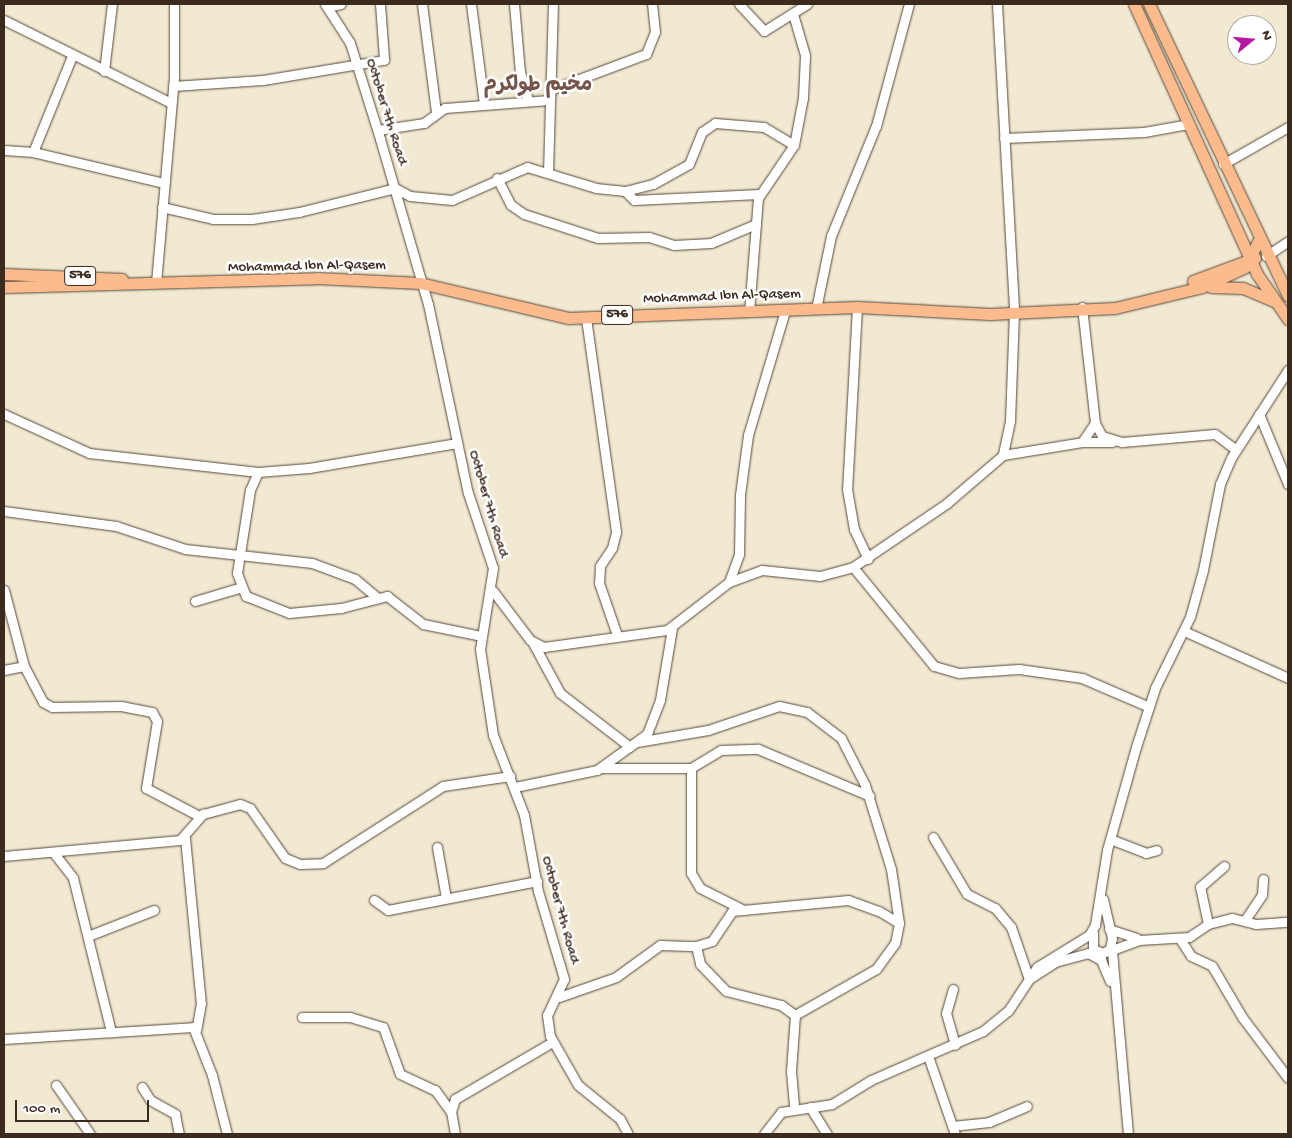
<!DOCTYPE html>
<meta charset="utf-8">
<style>
body{margin:0}
#map{position:relative;width:1292px;height:1138px;overflow:hidden;background:#f2e9d2;font-family:"Gochi Hand","Playpen Sans Arabic",sans-serif}
div>[style]{position:absolute}
[style*='--x']{left:calc(var(--x)*1px);top:calc(var(--y)*1px);width:calc(var(--w)*1px);rotate:calc(var(--a)*1deg)}
.roads{filter:drop-shadow(0 0 1px #564739) drop-shadow(0 0 1px #564739)}
.minor>*{height:9px;margin:-4.5px;padding:0 4.5px;transform-origin:4.5px;border-radius:4.5px;background:#fff}
.major>*{height:11px;margin:-5.5px;padding:0 5.5px;transform-origin:5.5px;border-radius:5.5px;background:#fbbb8d}
span{translate:-50% -50%;white-space:nowrap;text-align:center;line-height:1.15;-webkit-text-stroke:5px #fff;paint-order:stroke}
.shield-label span{padding:1px 4px;background:#fff;border:1px solid;border-radius:4px;-webkit-text-stroke-width:0}
.shield-label{font-size:14px;color:#3b2a1e;font-weight:700}
.street-label{font-size:15px;color:#3b2a1e}
.district-label{font-size:20px;color:#75544a;font-weight:700}
.frame{position:absolute;inset:0;border:5px solid #3b2a1e;pointer-events:none}
.north{position:absolute;left:1227px;top:15px;width:50px;height:50px;box-sizing:border-box;background:#fff;border:1px solid #b1aaa5;border-radius:50%;rotate:73deg;font-size:14px;font-weight:700;line-height:20px;text-align:center;color:#3b2a1e}
.north::after{content:'';display:block;margin:auto;width:18px;height:22px;background:#b5179e;clip-path:polygon(50% 0,100% 100%,50% 72%,0 100%)}
.scale{position:absolute;left:15px;top:1100px;width:134px;height:22px;box-sizing:border-box;border:2px solid #3b2a1e;border-top:0;padding-left:6px;font-size:15px;line-height:18px;white-space:nowrap;color:#3b2a1e;-webkit-text-stroke:4px #fff;paint-order:stroke}
</style>
<div id="map">
<div class="roads">
<div class="minor">
<div style="--x:325;--y:4;--w:46;--a:57.3"></div>
<div style="--x:350;--y:43;--w:101;--a:72.6"></div>
<div style="--x:380;--y:139;--w:172;--a:73.8"></div>
<div style="--x:428;--y:304;--w:193;--a:78.1"></div>
<div style="--x:468;--y:493;--w:79;--a:71.6"></div>
<div style="--x:493;--y:568;--w:82;--a:99.1"></div>
<div style="--x:480;--y:649;--w:87;--a:81.4"></div>
<div style="--x:493;--y:735;--w:86;--a:68.8"></div>
<div style="--x:524;--y:815;--w:77;--a:79.6"></div>
<div style="--x:538;--y:891;--w:92;--a:73.5"></div>
<div style="--x:564;--y:979;--w:40;--a:115"></div>
<div style="--x:547;--y:1015;--w:21;--a:82"></div>
<div style="--x:550;--y:1036;--w:56;--a:60.3"></div>
<div style="--x:578;--y:1085;--w:54;--a:39"></div>
<div style="--x:620;--y:1119;--w:17;--a:62"></div>
<div style="--x:380;--y:4;--w:54;--a:85.8"></div>
<div style="--x:422;--y:4;--w:109;--a:82.6"></div>
<div style="--x:471;--y:4;--w:101;--a:82.6"></div>
<div style="--x:514;--y:4;--w:68;--a:85"></div>
<div style="--x:520;--y:72;--w:29;--a:74"></div>
<div style="--x:739;--y:4;--w:37;--a:47"></div>
<div style="--x:764;--y:31;--w:51;--a:-32.1"></div>
<div style="--x:997;--y:4;--w:308;--a:86.8"></div>
<div style="--x:1014;--y:312;--w:109;--a:92.1"></div>
<div style="--x:1010;--y:421;--w:35;--a:102"></div>
<div style="--x:327;--y:7;--w:14;--a:-12"></div>
<div style="--x:4;--y:20;--w:186;--a:26.4"></div>
<div style="--x:104;--y:71;--w:67;--a:-83.2"></div>
<div style="--x:173;--y:86;--w:90;--a:-3.8"></div>
<div style="--x:263;--y:80;--w:123;--a:-9.4"></div>
<div style="--x:550;--y:90;--w:103;--a:-20.6"></div>
<div style="--x:646;--y:54;--w:24;--a:-68"></div>
<div style="--x:655;--y:32;--w:28;--a:-96"></div>
<div style="--x:378;--y:130;--w:47;--a:-8.7"></div>
<div style="--x:424;--y:123;--w:26;--a:-36"></div>
<div style="--x:445;--y:108;--w:104;--a:-4.4"></div>
<div style="--x:1004;--y:138;--w:140;--a:-2.5"></div>
<div style="--x:1144;--y:132;--w:46;--a:-10.1"></div>
<div style="--x:4;--y:150;--w:29;--a:4"></div>
<div style="--x:33;--y:152;--w:135;--a:13.3"></div>
<div style="--x:33;--y:152;--w:104;--a:-67.9"></div>
<div style="--x:1223;--y:164;--w:75;--a:-29.6"></div>
<div style="--x:548;--y:172;--w:168;--a:-88.3"></div>
<div style="--x:497;--y:178;--w:30;--a:63"></div>
<div style="--x:511;--y:205;--w:16;--a:35"></div>
<div style="--x:524;--y:214;--w:78;--a:18"></div>
<div style="--x:598;--y:238;--w:51;--a:-1.1"></div>
<div style="--x:649;--y:237;--w:26;--a:18"></div>
<div style="--x:674;--y:245;--w:37;--a:-3"></div>
<div style="--x:711;--y:243;--w:49;--a:-22.9"></div>
<div style="--x:625;--y:191;--w:13;--a:45"></div>
<div style="--x:634;--y:200;--w:125;--a:-2.7"></div>
<div style="--x:162;--y:207;--w:52;--a:13.2"></div>
<div style="--x:213;--y:219;--w:39;--a:0"></div>
<div style="--x:252;--y:219;--w:48;--a:-8.5"></div>
<div style="--x:299;--y:212;--w:99;--a:-14"></div>
<div style="--x:395;--y:188;--w:17;--a:28"></div>
<div style="--x:410;--y:196;--w:42;--a:5.4"></div>
<div style="--x:452;--y:200;--w:82;--a:-23.7"></div>
<div style="--x:527;--y:167;--w:72;--a:16.9"></div>
<div style="--x:596;--y:188;--w:29;--a:6"></div>
<div style="--x:625;--y:191;--w:29;--a:-14"></div>
<div style="--x:653;--y:184;--w:41;--a:-29.1"></div>
<div style="--x:689;--y:164;--w:35;--a:-68"></div>
<div style="--x:702;--y:132;--w:16;--a:-35"></div>
<div style="--x:715;--y:123;--w:49;--a:4.7"></div>
<div style="--x:764;--y:127;--w:35;--a:31"></div>
<div style="--x:1266;--y:256;--w:27;--a:-34"></div>
<div style="--x:156;--y:283;--w:208;--a:-85"></div>
<div style="--x:174;--y:76;--w:72;--a:-90"></div>
<div style="--x:857;--y:307;--w:182;--a:93.1"></div>
<div style="--x:847;--y:489;--w:41;--a:80.1"></div>
<div style="--x:854;--y:529;--w:33;--a:65"></div>
<div style="--x:1082;--y:307;--w:117;--a:83.6"></div>
<div style="--x:1095;--y:423;--w:15;--a:62"></div>
<div style="--x:1102;--y:436;--w:21;--a:17"></div>
<div style="--x:1122;--y:442;--w:93;--a:-4.9"></div>
<div style="--x:1215;--y:434;--w:26;--a:37"></div>
<div style="--x:816;--y:309;--w:75;--a:-78.4"></div>
<div style="--x:831;--y:236;--w:119;--a:-67.8"></div>
<div style="--x:876;--y:126;--w:126;--a:-74.9"></div>
<div style="--x:749;--y:312;--w:114;--a:-85.5"></div>
<div style="--x:758;--y:198;--w:64;--a:-55.8"></div>
<div style="--x:794;--y:145;--w:48;--a:-79.2"></div>
<div style="--x:803;--y:98;--w:43;--a:-87.3"></div>
<div style="--x:805;--y:55;--w:43;--a:-106.3"></div>
<div style="--x:586;--y:318;--w:216;--a:82"></div>
<div style="--x:616;--y:532;--w:16;--a:104"></div>
<div style="--x:612;--y:548;--w:22;--a:124"></div>
<div style="--x:600;--y:566;--w:17;--a:93"></div>
<div style="--x:599;--y:583;--w:55;--a:70.9"></div>
<div style="--x:4;--y:414;--w:94;--a:24.6"></div>
<div style="--x:89;--y:453;--w:170;--a:6.4"></div>
<div style="--x:258;--y:472;--w:51;--a:-4.5"></div>
<div style="--x:309;--y:468;--w:150;--a:-9.6"></div>
<div style="--x:1259;--y:414;--w:76;--a:67.5"></div>
<div style="--x:1082;--y:442;--w:30;--a:0"></div>
<div style="--x:258;--y:472;--w:20;--a:114"></div>
<div style="--x:250;--y:490;--w:84;--a:98.9"></div>
<div style="--x:237;--y:573;--w:25;--a:69"></div>
<div style="--x:246;--y:596;--w:46;--a:21.6"></div>
<div style="--x:289;--y:613;--w:52;--a:-5.5"></div>
<div style="--x:341;--y:608;--w:48;--a:-14.6"></div>
<div style="--x:387;--y:596;--w:46;--a:37.9"></div>
<div style="--x:423;--y:624;--w:59;--a:11.7"></div>
<div style="--x:4;--y:511;--w:113;--a:7.6"></div>
<div style="--x:116;--y:526;--w:73;--a:18.4"></div>
<div style="--x:185;--y:549;--w:128;--a:6.3"></div>
<div style="--x:312;--y:563;--w:46;--a:20.4"></div>
<div style="--x:355;--y:579;--w:30;--a:40"></div>
<div style="--x:853;--y:567;--w:128;--a:50.7"></div>
<div style="--x:934;--y:666;--w:26;--a:16"></div>
<div style="--x:959;--y:673;--w:60;--a:-3.8"></div>
<div style="--x:1019;--y:669;--w:64;--a:8.1"></div>
<div style="--x:1082;--y:678;--w:73;--a:23.4"></div>
<div style="--x:729;--y:582;--w:35;--a:-20"></div>
<div style="--x:762;--y:570;--w:58;--a:5.9"></div>
<div style="--x:820;--y:576;--w:34;--a:-15"></div>
<div style="--x:853;--y:567;--w:114;--a:-34.2"></div>
<div style="--x:947;--y:503;--w:74;--a:-40.6"></div>
<div style="--x:1003;--y:455;--w:80;--a:-9.3"></div>
<div style="--x:1082;--y:442;--w:23;--a:-56"></div>
<div style="--x:4;--y:590;--w:79;--a:75.3"></div>
<div style="--x:24;--y:666;--w:41;--a:62.2"></div>
<div style="--x:43;--y:702;--w:10;--a:29"></div>
<div style="--x:52;--y:707;--w:69;--a:-0.8"></div>
<div style="--x:121;--y:706;--w:32;--a:11"></div>
<div style="--x:152;--y:712;--w:10;--a:61"></div>
<div style="--x:157;--y:721;--w:68;--a:99.3"></div>
<div style="--x:146;--y:788;--w:60;--a:27.8"></div>
<div style="--x:493;--y:591;--w:61;--a:52.9"></div>
<div style="--x:530;--y:640;--w:16;--a:27"></div>
<div style="--x:544;--y:647;--w:124;--a:-7.9"></div>
<div style="--x:667;--y:630;--w:78;--a:-37.7"></div>
<div style="--x:729;--y:582;--w:30;--a:-70"></div>
<div style="--x:739;--y:554;--w:59;--a:-89"></div>
<div style="--x:740;--y:495;--w:61;--a:-82.4"></div>
<div style="--x:748;--y:435;--w:129;--a:-73.4"></div>
<div style="--x:195;--y:601;--w:46;--a:-16.5"></div>
<div style="--x:1184;--y:631;--w:114;--a:24.3"></div>
<div style="--x:533;--y:643;--w:57;--a:61.6"></div>
<div style="--x:560;--y:693;--w:88;--a:37.6"></div>
<div style="--x:4;--y:670;--w:20;--a:-11"></div>
<div style="--x:637;--y:742;--w:72;--a:-9.6"></div>
<div style="--x:708;--y:730;--w:75;--a:-18.7"></div>
<div style="--x:779;--y:706;--w:29;--a:12"></div>
<div style="--x:807;--y:712;--w:43;--a:37.4"></div>
<div style="--x:841;--y:738;--w:53;--a:62.9"></div>
<div style="--x:865;--y:785;--w:88;--a:72.8"></div>
<div style="--x:891;--y:869;--w:55;--a:81.6"></div>
<div style="--x:602;--y:768;--w:89;--a:0"></div>
<div style="--x:691;--y:768;--w:105;--a:90"></div>
<div style="--x:691;--y:873;--w:17;--a:59"></div>
<div style="--x:700;--y:888;--w:49;--a:26.6"></div>
<div style="--x:691;--y:768;--w:35;--a:-31"></div>
<div style="--x:721;--y:750;--w:37;--a:-2"></div>
<div style="--x:758;--y:749;--w:121;--a:22.8"></div>
<div style="--x:515;--y:787;--w:84;--a:-11.7"></div>
<div style="--x:597;--y:770;--w:62;--a:-35.8"></div>
<div style="--x:647;--y:734;--w:36;--a:-69"></div>
<div style="--x:660;--y:700;--w:73;--a:-80.5"></div>
<div style="--x:933;--y:837;--w:66;--a:59.2"></div>
<div style="--x:967;--y:894;--w:31;--a:27"></div>
<div style="--x:995;--y:908;--w:25;--a:50"></div>
<div style="--x:1011;--y:927;--w:55;--a:70.9"></div>
<div style="--x:1029;--y:979;--w:31;--a:-33"></div>
<div style="--x:1055;--y:962;--w:34;--a:-15"></div>
<div style="--x:1088;--y:953;--w:15;--a:28"></div>
<div style="--x:1101;--y:960;--w:23;--a:67"></div>
<div style="--x:185;--y:838;--w:166;--a:84.5"></div>
<div style="--x:201;--y:1003;--w:27;--a:100"></div>
<div style="--x:1110;--y:839;--w:39;--a:21"></div>
<div style="--x:1146;--y:853;--w:11;--a:-15"></div>
<div style="--x:437;--y:847;--w:52;--a:80"></div>
<div style="--x:53;--y:852;--w:33;--a:52"></div>
<div style="--x:73;--y:878;--w:159;--a:76.1"></div>
<div style="--x:4;--y:856;--w:177;--a:-5.2"></div>
<div style="--x:180;--y:840;--w:35;--a:-49"></div>
<div style="--x:203;--y:814;--w:38;--a:-15"></div>
<div style="--x:240;--y:804;--w:11;--a:22"></div>
<div style="--x:250;--y:808;--w:61;--a:55"></div>
<div style="--x:285;--y:858;--w:16;--a:22"></div>
<div style="--x:300;--y:864;--w:23;--a:-2"></div>
<div style="--x:323;--y:863;--w:143;--a:-32.7"></div>
<div style="--x:443;--y:786;--w:68;--a:-8.5"></div>
<div style="--x:374;--y:900;--w:17;--a:36"></div>
<div style="--x:388;--y:910;--w:152;--a:-11"></div>
<div style="--x:1245;--y:920;--w:30;--a:-56"></div>
<div style="--x:1262;--y:895;--w:16;--a:-86"></div>
<div style="--x:1208;--y:924;--w:38;--a:-102"></div>
<div style="--x:1200;--y:887;--w:32;--a:-41"></div>
<div style="--x:1109;--y:929;--w:29;--a:18"></div>
<div style="--x:1093;--y:933;--w:16;--a:90"></div>
<div style="--x:1093;--y:949;--w:11;--a:22"></div>
<div style="--x:1103;--y:953;--w:8;--a:-30"></div>
<div style="--x:1110;--y:949;--w:11;--a:-80"></div>
<div style="--x:1112;--y:938;--w:40;--a:-103"></div>
<div style="--x:88;--y:936;--w:71;--a:-21.5"></div>
<div style="--x:1180;--y:939;--w:20;--a:57"></div>
<div style="--x:1191;--y:956;--w:23;--a:25"></div>
<div style="--x:1212;--y:966;--w:59;--a:59.5"></div>
<div style="--x:1242;--y:1017;--w:76;--a:53"></div>
<div style="--x:696;--y:946;--w:18;--a:77"></div>
<div style="--x:700;--y:964;--w:37;--a:46"></div>
<div style="--x:726;--y:991;--w:57;--a:14.3"></div>
<div style="--x:781;--y:1005;--w:17;--a:36"></div>
<div style="--x:953;--y:989;--w:25;--a:106"></div>
<div style="--x:946;--y:1013;--w:33;--a:74"></div>
<div style="--x:559;--y:997;--w:60;--a:-19.3"></div>
<div style="--x:616;--y:977;--w:54;--a:-36"></div>
<div style="--x:660;--y:945;--w:36;--a:2"></div>
<div style="--x:696;--y:946;--w:17;--a:-17"></div>
<div style="--x:712;--y:941;--w:36;--a:-56"></div>
<div style="--x:732;--y:911;--w:117;--a:-5.4"></div>
<div style="--x:848;--y:900;--w:33;--a:20"></div>
<div style="--x:879;--y:911;--w:23;--a:31"></div>
<div style="--x:899;--y:923;--w:20;--a:101"></div>
<div style="--x:895;--y:943;--w:32;--a:126"></div>
<div style="--x:876;--y:969;--w:93;--a:150.4"></div>
<div style="--x:795;--y:1015;--w:56;--a:94.1"></div>
<div style="--x:791;--y:1071;--w:38;--a:85"></div>
<div style="--x:302;--y:1017;--w:48;--a:0"></div>
<div style="--x:350;--y:1017;--w:34;--a:17"></div>
<div style="--x:383;--y:1027;--w:50;--a:70.1"></div>
<div style="--x:400;--y:1074;--w:38;--a:25"></div>
<div style="--x:435;--y:1090;--w:27;--a:54"></div>
<div style="--x:4;--y:1039;--w:189;--a:-3.6"></div>
<div style="--x:193;--y:1027;--w:52;--a:68.4"></div>
<div style="--x:212;--y:1075;--w:61;--a:75.7"></div>
<div style="--x:928;--y:1056;--w:83;--a:70.9"></div>
<div style="--x:56;--y:1085;--w:60;--a:55.2"></div>
<div style="--x:142;--y:1087;--w:15;--a:58"></div>
<div style="--x:150;--y:1100;--w:29;--a:29"></div>
<div style="--x:175;--y:1114;--w:20;--a:79"></div>
<div style="--x:810;--y:1107;--w:32;--a:58"></div>
<div style="--x:952;--y:1126;--w:37;--a:-6"></div>
<div style="--x:989;--y:1122;--w:41;--a:-22.8"></div>
<div style="--x:455;--y:1134;--w:22;--a:-100"></div>
<div style="--x:451;--y:1112;--w:14;--a:-73"></div>
<div style="--x:455;--y:1099;--w:113;--a:-30.4"></div>
<div style="--x:764;--y:1134;--w:28;--a:-52"></div>
<div style="--x:781;--y:1112;--w:52;--a:-8.9"></div>
<div style="--x:832;--y:1104;--w:46;--a:-31.6"></div>
<div style="--x:871;--y:1080;--w:122;--a:-23.6"></div>
<div style="--x:983;--y:1031;--w:32;--a:-39"></div>
<div style="--x:1008;--y:1011;--w:53;--a:-56.6"></div>
<div style="--x:1037;--y:967;--w:61;--a:-31.6"></div>
<div style="--x:1089;--y:935;--w:12;--a:-59"></div>
<div style="--x:1095;--y:925;--w:76;--a:-80.9"></div>
<div style="--x:1107;--y:850;--w:107;--a:-74.3"></div>
<div style="--x:1136;--y:747;--w:62;--a:-72.1"></div>
<div style="--x:1155;--y:688;--w:79;--a:-63.8"></div>
<div style="--x:1190;--y:617;--w:49;--a:-74.5"></div>
<div style="--x:1203;--y:570;--w:88;--a:-78.8"></div>
<div style="--x:1220;--y:484;--w:28;--a:-67"></div>
<div style="--x:1231;--y:458;--w:105;--a:-57.1"></div>
<div style="--x:1128;--y:1134;--w:185;--a:-95"></div>
<div style="--x:1112;--y:950;--w:29;--a:-20"></div>
<div style="--x:1139;--y:940;--w:50;--a:-3.4"></div>
<div style="--x:1189;--y:937;--w:23;--a:-34"></div>
<div style="--x:1208;--y:924;--w:25;--a:-14"></div>
<div style="--x:1232;--y:918;--w:25;--a:14"></div>
<div style="--x:1256;--y:924;--w:32;--a:-4"></div>
</div>
<div class="major">
<div style="--x:1134;--y:4;--w:297;--a:65.5"></div>
<div style="--x:1257;--y:274;--w:55;--a:55.4"></div>
<div style="--x:1149;--y:4;--w:323;--a:64.5"></div>
<div style="--x:4;--y:274;--w:118;--a:2.4"></div>
<div style="--x:1193;--y:281;--w:66;--a:-20.4"></div>
<div style="--x:4;--y:287;--w:313;--a:-1.6"></div>
<div style="--x:317;--y:278;--w:103;--a:2.8"></div>
<div style="--x:420;--y:283;--w:152;--a:13.3"></div>
<div style="--x:568;--y:318;--w:289;--a:-2.2"></div>
<div style="--x:857;--y:307;--w:133;--a:3"></div>
<div style="--x:990;--y:314;--w:125;--a:-2.7"></div>
<div style="--x:1115;--y:308;--w:89;--a:-13.6"></div>
<div style="--x:1202;--y:287;--w:47;--a:-24.9"></div>
<div style="--x:1245;--y:267;--w:29;--a:-63"></div>
<div style="--x:1211;--y:287;--w:32;--a:2"></div>
<div style="--x:1243;--y:288;--w:34;--a:23"></div>
</div>
</div>
<div class="shield-label">
<span style="left:80px;top:276px">576</span>
<span style="left:617px;top:315px">576</span>
</div>
<div class="street-label">
<span style="left:386px;top:112px;rotate:73deg">October 7th Road</span>
<span style="left:307px;top:267px;rotate:-1deg">Mohammad Ibn Al-Qasem</span>
<span style="left:722px;top:297px;rotate:-2deg">Mohammad Ibn Al-Qasem</span>
<span style="left:488px;top:504px;rotate:74deg">October 7th Road</span>
<span style="left:560px;top:910px;rotate:75deg">October 7th Road</span>
</div>
<div class="district-label">
<span style="left:538px;top:86px">مخيم طولكرم</span>
</div>
<div class="frame"></div>
<div class="north">N</div>
<div class="scale">100 m</div>
</div>
